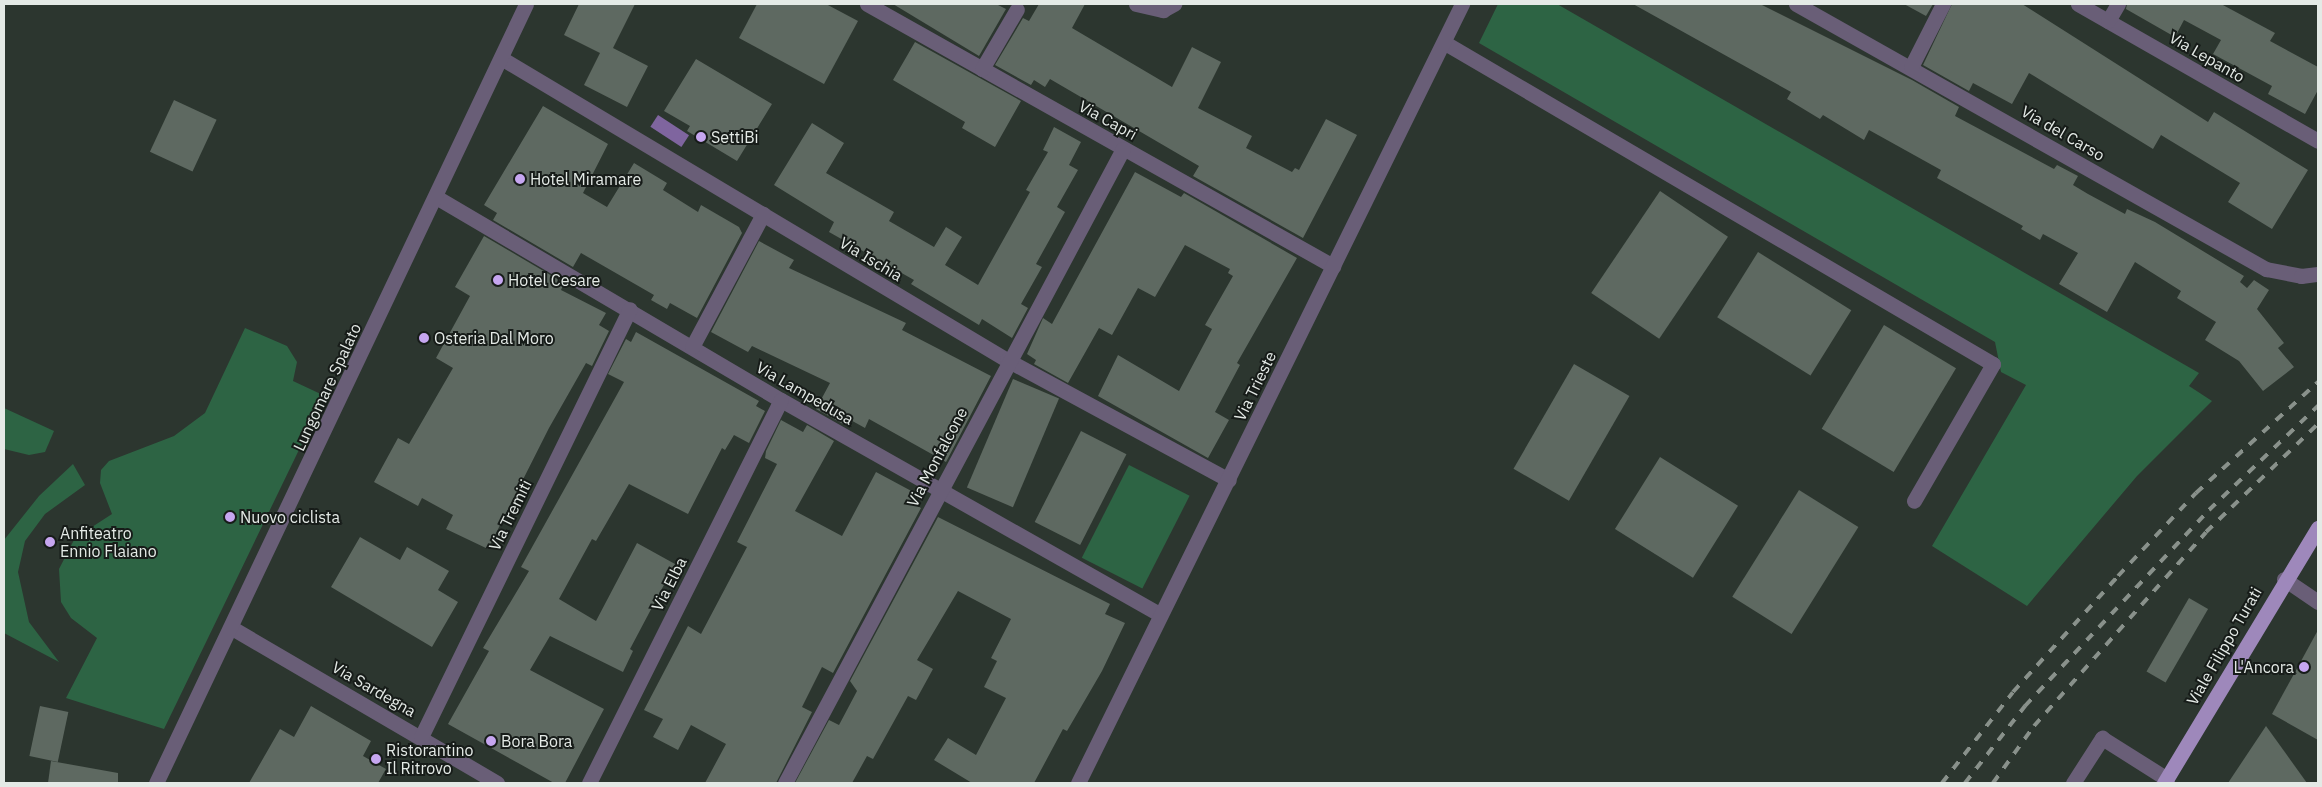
<!DOCTYPE html>
<style>
body{margin:0}
#map{position:relative;width:2322px;height:787px;overflow:hidden;background:#2c362f;font-family:"IBM Plex Sans",sans-serif}
div>[style]{position:absolute}
[style*='--x']{left:calc(var(--x)*1px);top:calc(var(--y)*1px);width:calc(var(--w)*1px);rotate:calc(var(--a)*1deg)}
.green>*{inset:0;background:#2d6444;transform-origin:0 0}
.water>*{inset:0;background:#7f659f;transform-origin:0 0}
.building>*{inset:0;background:#5e6961;transform-origin:0 0}
.minor>*{height:15px;margin:-7.5px;padding:0 7.5px;transform-origin:7.5px;border-radius:7.5px;background:#695e77}
.major>*{height:15px;margin:-7.5px;padding:0 7.5px;transform-origin:7.5px;border-radius:7.5px;background:#9e88bb}
.rail>*{height:4px;margin-top:-2px;transform-origin:0;background:repeating-linear-gradient(90deg,#89918b 0 9px,transparent 0 18px)}
.dots>*{width:14px;height:14px;translate:-50% -50%;box-sizing:border-box;border:2px solid #171c19;border-radius:50%}
span{translate:-50% -50%;white-space:nowrap;text-align:center;line-height:1.15;-webkit-text-stroke:4px #171c19;paint-order:stroke}
.street-label{font-size:16px;color:#e4eae6}
.poi-label{font-size:16px;color:#e4eae6}
.left{translate:0 -50%;text-align:left}
.right{translate:-100% -50%;text-align:right}
.frame{position:absolute;inset:0;border:5px solid #e4eae6;pointer-events:none}
</style>
<div id="map">
<div class="green">
<div style="clip-path:polygon(1498px 4px,1557px 4px,2199px 373px,2189px 386px,2212px 401px,2137px 476px,2027px 606px,1932px 546px,2026px 385px,2001px 372px,1995px 342px,1479px 43px)"></div>
<div style="clip-path:polygon(245px 328px,287px 346px,297px 362px,293px 381px,325px 396px,164px 729px,66px 698px,97px 638px,71px 618px,61px 602px,59px 569px,75px 538px,112px 514px,100px 483px,101px 470px,109px 461px,174px 436px,205px 413px)"></div>
<div style="clip-path:polygon(4px 408px,54px 431px,45px 452px,29px 455px,4px 449px)"></div>
<div style="clip-path:polygon(73px 464px,85px 485px,45px 514px,25px 541px,18px 572px,29px 622px,59px 662px,4px 633px,4px 540px,39px 496px)"></div>
<div style="left:1129px;top:465px;width:68px;height:104px;rotate:27deg"></div>
</div>
<div class="water">
<div style="left:658px;top:115px;width:37px;height:14px;rotate:33deg"></div>
</div>
<div class="building">
<div style="clip-path:polygon(579px 4px,635px 4px,613px 48px,648px 66px,627px 107px,584px 85px,600px 53px,564px 35px)"></div>
<div style="clip-path:polygon(757px 4px,826px 4px,858px 21px,824px 84px,739px 38px)"></div>
<div style="clip-path:polygon(893px 4px,996px 4px,1006px 9px,979px 56px)"></div>
<div style="clip-path:polygon(1039px 4px,1085px 4px,1072px 28px,1172px 87px,1192px 47px,1221px 62px,1198px 108px,1252px 136px,1246px 148px,1292px 172px,1295px 168px,1299px 170px,1326px 119px,1357px 135px,1303px 238px,1193px 176px,1199px 166px,1050px 79px,1045px 87px,1034px 80px,1031px 85px,995px 65px,1023px 18px,1029px 21px)"></div>
<div style="clip-path:polygon(1633px 4px,1760px 4px,1912px 80px,1959px 107px,1955px 116px,2054px 169px,2057px 165px,2078px 176px,2073px 185px,2088px 194px,2125px 214px,2127px 209px,2155px 222px,2244px 276px,2240px 282px,2247px 288px,2254px 280px,2269px 290px,2257px 309px,2284px 343px,2278px 348px,2294px 367px,2263px 391px,2239px 361px,2205px 340px,2216px 322px,2177px 298px,2181px 291px,2135px 262px,2107px 312px,2059px 284px,2078px 253px,2043px 234px,2040px 240px,2021px 229px,2023px 226px,1937px 178px,1941px 170px,1869px 130px,1864px 140px,1823px 115px,1820px 119px,1787px 99px,1791px 92px)"></div>
<div style="clip-path:polygon(1904px 4px,1933px 4px,1926px 16px)"></div>
<div style="clip-path:polygon(1952px 4px,2022px 4px,2208px 122px,2214px 112px,2308px 170px,2272px 229px,2228px 202px,2240px 183px,2161px 135px,2153px 149px,2029px 73px,2012px 104px,1973px 83px,1969px 91px,1923px 65px)"></div>
<div style="clip-path:polygon(2127px 4px,2221px 4px,2275px 33px,2270px 41px,2318px 67px,2318px 90px,2305px 114px,2268px 94px,2272px 86px,2213px 54px,2221px 40px,2184px 20px,2175px 37px,2126px 9px)"></div>
<div style="clip-path:polygon(915px 42px,1021px 101px,995px 147px,962px 128px,965px 122px,893px 80px)"></div>
<div style="clip-path:polygon(696px 59px,772px 104px,737px 161px,687px 131px,690px 126px,664px 111px)"></div>
<div style="left:174px;top:100px;width:47px;height:57px;rotate:25deg"></div>
<div style="clip-path:polygon(543px 106px,608px 144px,583px 193px,607px 207px,634px 163px,667px 183px,663px 190px,698px 212px,701px 205px,739px 227px,742px 233px,697px 318px,670px 303px,667px 309px,651px 300px,654px 295px,581px 253px,573px 267px,493px 220px,497px 213px,484px 205px)"></div>
<div style="clip-path:polygon(812px 123px,844px 143px,826px 173px,894px 212px,889px 221px,934px 247px,946px 227px,962px 237px,945px 265px,978px 285px,1030px 192px,1026px 190px,1048px 152px,1043px 150px,1054px 127px,1081px 142px,1069px 165px,1078px 170px,1057px 207px,1065px 212px,1036px 264px,1042px 267px,1021px 304px,1028px 308px,1012px 338px,982px 319px,979px 325px,911px 284px,914px 280px,829px 232px,834px 222px,774px 185px)"></div>
<div style="clip-path:polygon(1135px 172px,1181px 197px,1184px 193px,1297px 258px,1237px 363px,1240px 365px,1215px 412px,1229px 420px,1208px 458px,1098px 396px,1118px 355px,1179px 391px,1212px 329px,1205px 325px,1233px 276px,1228px 273px,1230px 269px,1185px 245px,1155px 297px,1138px 288px,1112px 335px,1099px 328px,1068px 383px,1034px 364px,1036px 360px,1027px 354px,1043px 318px,1052px 324px)"></div>
<div style="left:1660px;top:191px;width:82px;height:123px;rotate:34deg"></div>
<div style="clip-path:polygon(484px 236px,564px 283px,561px 290px,606px 313px,599px 325px,609px 331px,592px 366px,586px 363px,549px 428px,488px 549px,446px 529px,453px 515px,422px 498px,418px 506px,374px 482px,398px 438px,409px 444px,453px 368px,436px 358px,470px 296px,455px 287px)"></div>
<div style="clip-path:polygon(759px 241px,794px 260px,789px 268px,906px 323px,902px 330px,991px 376px,946px 462px,869px 419px,865px 428px,847px 418px,843px 424px,816px 409px,830px 383px,752px 346px,748px 352px,711px 332px)"></div>
<div style="left:1758px;top:252px;width:110px;height:77px;rotate:32deg"></div>
<div style="left:1884px;top:325px;width:84px;height:121px;rotate:31deg"></div>
<div style="clip-path:polygon(636px 332px,759px 401px,756px 406px,765px 411px,749px 443px,734px 435px,725px 450px,722px 448px,688px 514px,629px 484px,596px 541px,592px 539px,559px 599px,596px 621px,637px 543px,675px 564px,630px 649px,633px 651px,623px 672px,550px 636px,530px 670px,604px 709px,565px 783px,554px 783px,448px 724px,489px 651px,483px 648px,529px 571px,521px 567px,624px 382px,608px 374px,626px 339px,631px 342px)"></div>
<div style="left:1574px;top:364px;width:64px;height:121px;rotate:30deg"></div>
<div style="left:1013px;top:379px;width:50px;height:118px;rotate:23deg"></div>
<div style="clip-path:polygon(781px 420px,803px 432px,807px 425px,834px 441px,795px 511px,842px 536px,876px 472px,917px 494px,912px 503px,921px 508px,833px 673px,822px 667px,802px 707px,812px 712px,776px 783px,705px 783px,726px 744px,691px 725px,678px 750px,653px 737px,663px 719px,644px 710px,688px 626px,701px 634px,747px 547px,737px 542px,777px 464px,765px 458px,766px 451px)"></div>
<div style="left:1081px;top:431px;width:51px;height:102px;rotate:27deg"></div>
<div style="left:1660px;top:457px;width:92px;height:85px;rotate:32deg"></div>
<div style="left:1799px;top:490px;width:70px;height:126px;rotate:32deg"></div>
<div style="clip-path:polygon(938px 517px,1110px 604px,1105px 614px,1125px 623px,1102px 671px,1067px 731px,1063px 729px,1034px 783px,972px 783px,934px 760px,948px 738px,976px 755px,1006px 698px,984px 687px,997px 661px,991px 658px,1011px 619px,958px 591px,917px 660px,933px 669px,916px 700px,908px 696px,873px 759px,867px 756px,852px 783px,795px 783px,829px 720px,839px 725px,857px 691px,850px 681px)"></div>
<div style="clip-path:polygon(360px 537px,400px 560px,407px 547px,449px 571px,438px 590px,458px 602px,432px 647px,331px 587px)"></div>
<div style="left:2189px;top:598px;width:22px;height:85px;rotate:30deg"></div>
<div style="clip-path:polygon(2318px 630px,2318px 740px,2272px 714px)"></div>
<div style="left:40px;top:706px;width:29px;height:51px;rotate:12deg"></div>
<div style="clip-path:polygon(311px 706px,371px 741px,363px 756px,386px 769px,378px 783px,249px 783px,280px 729px,294px 737px)"></div>
<div style="clip-path:polygon(2266px 726px,2307px 783px,2228px 783px)"></div>
<div style="clip-path:polygon(51px 761px,118px 773px,118px 783px,48px 783px)"></div>
</div>
<div class="minor">
<div style="--x:867;--y:4;--w:535;--a:29.35"></div>
<div style="--x:1136;--y:4;--w:28;--a:13"></div>
<div style="--x:1163;--y:10;--w:13;--a:-29"></div>
<div style="--x:1796;--y:4;--w:540;--a:29.42"></div>
<div style="--x:2266;--y:269;--w:36;--a:11"></div>
<div style="--x:2301;--y:276;--w:17;--a:-7"></div>
<div style="--x:2078;--y:4;--w:276;--a:29.7"></div>
<div style="--x:2108;--y:21;--w:20;--a:-60"></div>
<div style="--x:1445;--y:43;--w:635;--a:30.36"></div>
<div style="--x:1993;--y:364;--w:158;--a:120"></div>
<div style="--x:501;--y:58;--w:589;--a:30.83"></div>
<div style="--x:1007;--y:360;--w:252;--a:28.4"></div>
<div style="--x:1911;--y:67;--w:71;--a:-63.1"></div>
<div style="--x:982;--y:69;--w:69;--a:-59.7"></div>
<div style="--x:436;--y:197;--w:400;--a:30.5"></div>
<div style="--x:781;--y:400;--w:435;--a:29.5"></div>
<div style="--x:692;--y:347;--w:151;--a:-61.9"></div>
<div style="--x:2284;--y:579;--w:41;--a:34.1"></div>
<div style="--x:232;--y:628;--w:307;--a:30.3"></div>
<div style="--x:421;--y:737;--w:476;--a:-64"></div>
<div style="--x:156;--y:783;--w:862;--a:-64.59"></div>
<div style="--x:589;--y:783;--w:428;--a:-63.4"></div>
<div style="--x:785;--y:783;--w:718;--a:-61.94"></div>
<div style="--x:1078;--y:783;--w:869;--a:-63.76"></div>
<div style="--x:2073;--y:783;--w:54;--a:-57.2"></div>
<div style="--x:2102;--y:738;--w:77;--a:32.2"></div>
</div>
<div class="major">
<div style="--x:2164;--y:783;--w:298;--a:-58.9"></div>
</div>
<div class="rail">
<div style="--x:1942;--y:783;--w:115;--a:-52"></div>
<div style="--x:2013;--y:692;--w:156;--a:-47.8"></div>
<div style="--x:2118;--y:576;--w:114;--a:-46.8"></div>
<div style="--x:2196;--y:493;--w:165;--a:-42.3"></div>
<div style="--x:1965;--y:783;--w:98;--a:-52.1"></div>
<div style="--x:2025;--y:706;--w:269;--a:-46.8"></div>
<div style="--x:2209;--y:510;--w:151;--a:-43.7"></div>
<div style="--x:1993;--y:783;--w:70;--a:-54.3"></div>
<div style="--x:2034;--y:726;--w:259;--a:-48.4"></div>
<div style="--x:2206;--y:532;--w:156;--a:-44"></div>
</div>
<div class="dots">
<div style="left:701px;top:137px;background:#c6a6f0"></div>
<div style="left:520px;top:179px;background:#c6a6f0"></div>
<div style="left:498px;top:280px;background:#c6a6f0"></div>
<div style="left:424px;top:338px;background:#c6a6f0"></div>
<div style="left:230px;top:517px;background:#c6a6f0"></div>
<div style="left:50px;top:542px;background:#c6a6f0"></div>
<div style="left:2304px;top:667px;background:#c6a6f0"></div>
<div style="left:491px;top:741px;background:#c6a6f0"></div>
<div style="left:376px;top:759px;background:#c6a6f0"></div>
</div>
<div class="street-label">
<span style="left:2207px;top:57px;rotate:30deg">Via Lepanto</span>
<span style="left:1108px;top:120px;rotate:29deg">Via Capri</span>
<span style="left:2063px;top:133px;rotate:30deg">Via del Carso</span>
<span style="left:871px;top:259px;rotate:31deg">Via Ischia</span>
<span style="left:1255px;top:386px;rotate:-64deg">Via Trieste</span>
<span style="left:327px;top:387px;rotate:-65deg">Lungomare Spalato</span>
<span style="left:805px;top:393px;rotate:30deg">Via Lampedusa</span>
<span style="left:937px;top:457px;rotate:-62deg">Via Monfalcone</span>
<span style="left:510px;top:515px;rotate:-64deg">Via Tremiti</span>
<span style="left:669px;top:584px;rotate:-63deg">Via Elba</span>
<span style="left:2224px;top:646px;rotate:-60deg">Viale Filippo Turati</span>
<span style="left:374px;top:689px;rotate:30deg">Via Sardegna</span>
</div>
<div class="poi-label">
<span class="left" style="left:711px;top:137px">SettiBi</span>
<span class="left" style="left:530px;top:179px">Hotel Miramare</span>
<span class="left" style="left:508px;top:280px">Hotel Cesare</span>
<span class="left" style="left:434px;top:338px">Osteria Dal Moro</span>
<span class="left" style="left:240px;top:517px">Nuovo ciclista</span>
<span class="left" style="left:60px;top:542px">Anfiteatro<br>Ennio Flaiano</span>
<span class="right" style="left:2294px;top:667px">L'Ancora</span>
<span class="left" style="left:501px;top:741px">Bora Bora</span>
<span class="left" style="left:386px;top:759px">Ristorantino<br>Il Ritrovo</span>
</div>
<div class="frame"></div>
</div>
